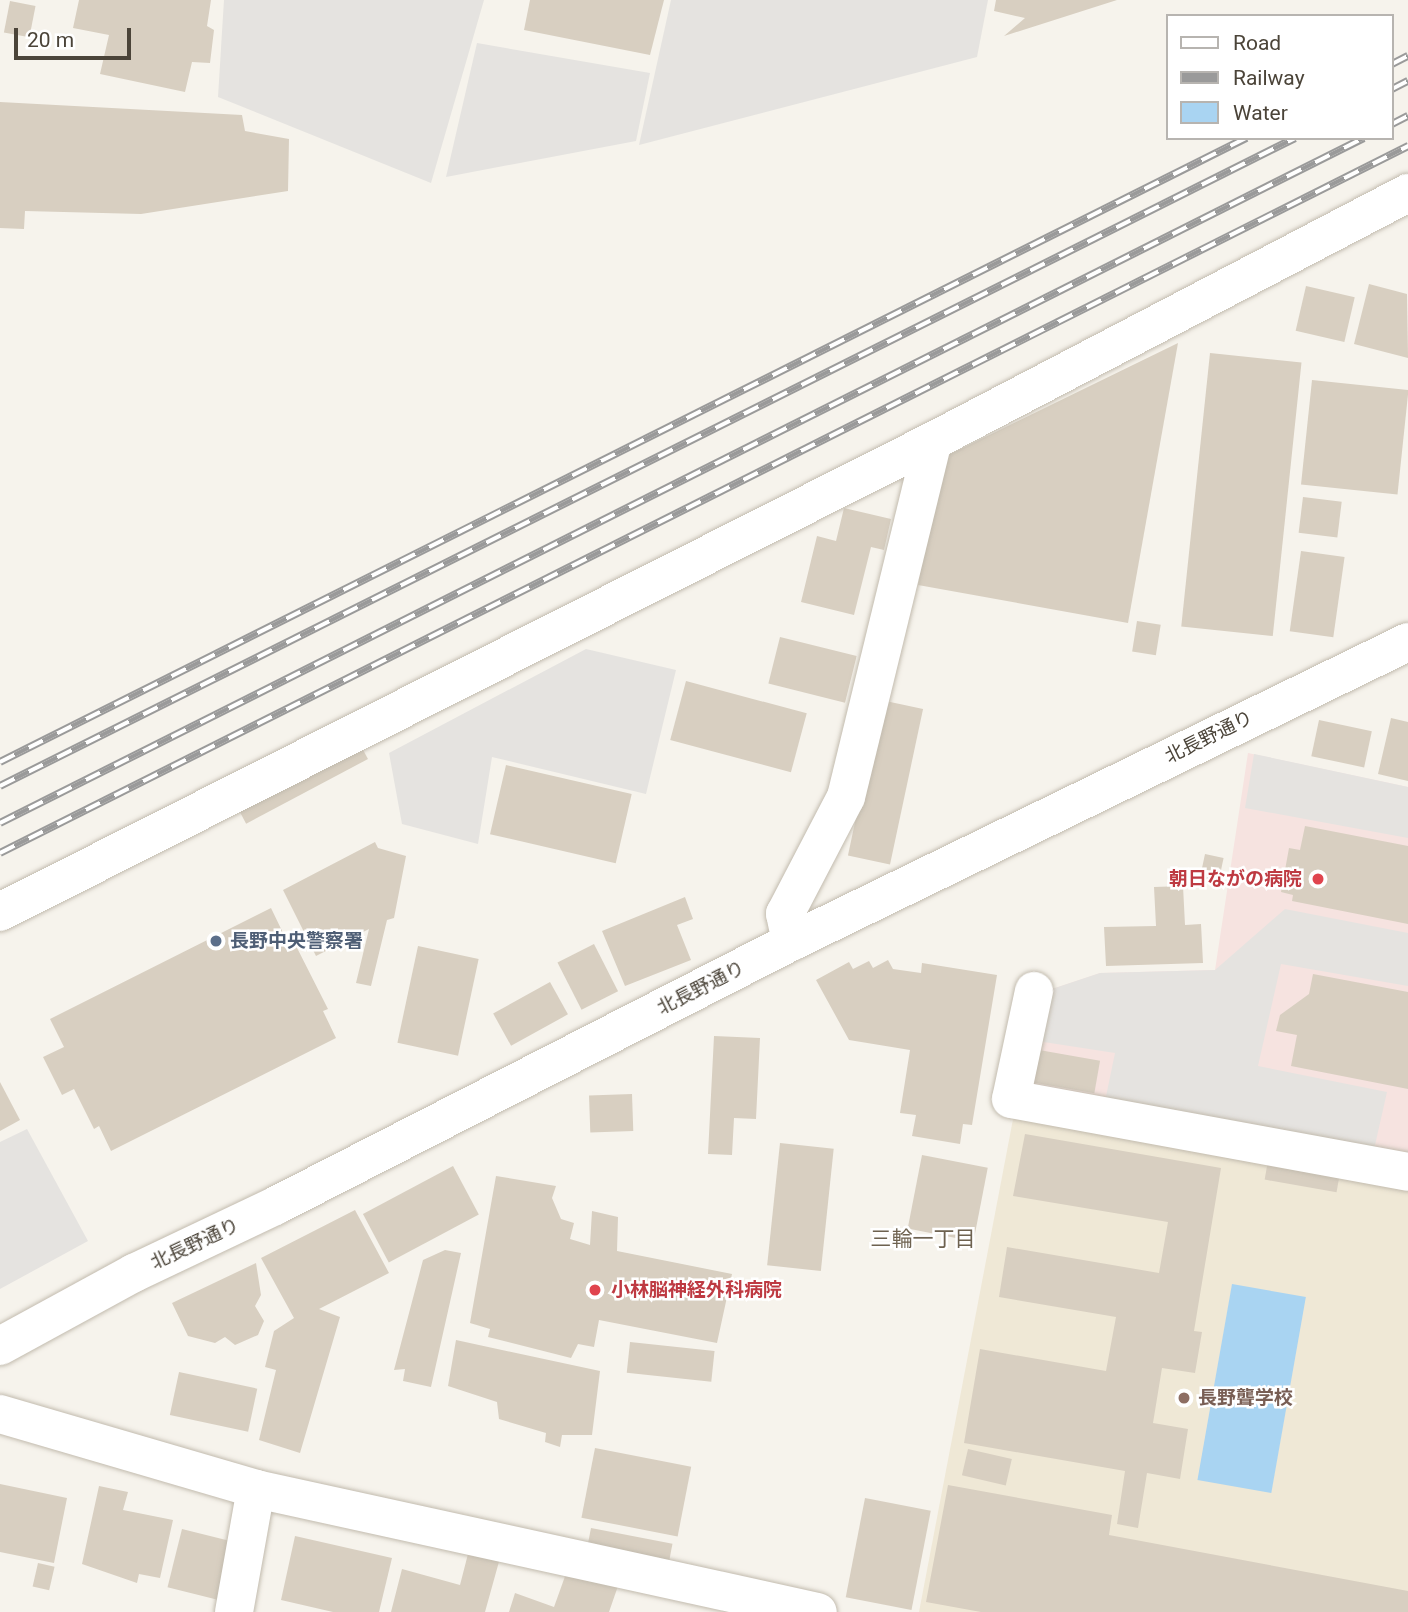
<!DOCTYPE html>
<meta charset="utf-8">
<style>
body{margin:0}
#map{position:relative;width:1408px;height:1612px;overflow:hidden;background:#f6f3ec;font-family:Roboto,"Noto Sans JP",sans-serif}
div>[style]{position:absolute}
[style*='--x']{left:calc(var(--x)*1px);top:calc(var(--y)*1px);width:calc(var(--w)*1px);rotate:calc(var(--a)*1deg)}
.education>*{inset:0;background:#efe8d6}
.medical>*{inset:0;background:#f6e3e0}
.parking>*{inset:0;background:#e5e3e0}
.water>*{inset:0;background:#a9d4f2;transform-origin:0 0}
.building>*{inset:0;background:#d8cfc1;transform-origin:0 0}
.roads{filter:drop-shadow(0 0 2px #c2bbae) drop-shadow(0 0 2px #c2bbae)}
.minor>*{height:38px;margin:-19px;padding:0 19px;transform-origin:19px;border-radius:19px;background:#fff}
.rail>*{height:8px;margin-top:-4px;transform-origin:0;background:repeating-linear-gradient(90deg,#fff 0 16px,#9a9a9a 0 32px);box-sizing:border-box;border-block:2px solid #9a9a9a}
.dots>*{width:19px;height:19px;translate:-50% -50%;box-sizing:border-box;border:4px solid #fff;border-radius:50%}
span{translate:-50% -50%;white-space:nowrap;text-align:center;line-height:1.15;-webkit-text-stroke:5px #fff;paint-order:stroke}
.street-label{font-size:19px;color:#4b4439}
.health-label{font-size:19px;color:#be3a42;font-weight:700}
.right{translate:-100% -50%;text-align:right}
.left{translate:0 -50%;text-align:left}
.service-label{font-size:19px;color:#4e5e75;font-weight:700}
.education-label{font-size:19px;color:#785e54;font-weight:700}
.neighbourhood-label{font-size:21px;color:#6e6250}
.legend{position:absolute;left:1166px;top:14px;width:228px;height:126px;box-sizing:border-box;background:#fff;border:2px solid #b7b4b0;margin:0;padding:9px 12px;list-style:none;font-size:21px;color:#4b4439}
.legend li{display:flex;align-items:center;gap:14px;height:35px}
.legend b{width:35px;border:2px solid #b7b4b0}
.scale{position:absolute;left:14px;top:28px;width:117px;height:32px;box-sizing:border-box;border:4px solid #4b4439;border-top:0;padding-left:9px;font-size:21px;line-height:24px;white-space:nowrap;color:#4b4439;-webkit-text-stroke:5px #fff;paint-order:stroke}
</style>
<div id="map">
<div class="education">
<div style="clip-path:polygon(1014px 1114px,1408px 1184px,1408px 1612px,919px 1612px)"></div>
</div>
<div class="medical">
<div style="clip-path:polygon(1248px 753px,1408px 787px,1408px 1160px,1028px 1092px,1046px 991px,1100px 973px,1215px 970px)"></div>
</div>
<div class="parking">
<div style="clip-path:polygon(224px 0,484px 0,431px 183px,218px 97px)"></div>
<div style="clip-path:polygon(671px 0,988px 0,977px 57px,639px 145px)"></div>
<div style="clip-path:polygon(477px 43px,650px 73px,636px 141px,446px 177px)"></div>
<div style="clip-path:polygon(586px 649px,676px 670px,646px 794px,492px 757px,478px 844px,402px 824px,389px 753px)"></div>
<div style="clip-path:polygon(1254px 754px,1408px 787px,1408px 838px,1245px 808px)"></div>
<div style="clip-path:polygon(1285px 909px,1408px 933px,1408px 986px,1281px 964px,1258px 1066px,1387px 1092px,1373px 1154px,1104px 1106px,1115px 1053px,1037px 1041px,1046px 991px,1100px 973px,1215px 970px)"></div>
<div style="clip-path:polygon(27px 1129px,88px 1241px,0 1289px,0 1142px)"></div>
</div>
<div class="water">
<div style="left:1232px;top:1284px;width:75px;height:199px;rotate:10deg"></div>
</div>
<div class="building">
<div style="clip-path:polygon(79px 0,211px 0,207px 26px,214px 30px,210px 63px,192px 62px,185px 92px,100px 74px,109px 35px,73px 28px)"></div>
<div style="clip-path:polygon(530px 0,664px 0,650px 55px,524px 30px)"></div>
<div style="clip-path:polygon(996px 0,1117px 0,1004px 36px,1025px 18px,994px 11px)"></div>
<div style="left:10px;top:1px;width:26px;height:32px;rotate:11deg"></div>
<div style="clip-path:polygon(0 102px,242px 115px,245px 131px,289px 139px,288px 191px,141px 214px,25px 211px,24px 229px,0 228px)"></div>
<div style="clip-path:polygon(1369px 284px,1407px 294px,1408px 358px,1354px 344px)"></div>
<div style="left:1306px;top:286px;width:50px;height:46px;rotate:13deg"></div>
<div style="clip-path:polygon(1178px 343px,1128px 623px,918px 585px,940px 459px)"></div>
<div style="left:1210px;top:353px;width:92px;height:275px;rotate:6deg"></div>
<div style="left:1312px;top:380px;width:97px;height:105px;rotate:6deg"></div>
<div style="left:1303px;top:497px;width:39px;height:36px;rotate:7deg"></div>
<div style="clip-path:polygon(844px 508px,891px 519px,884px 550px,871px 547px,854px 615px,801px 602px,817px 536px,836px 541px)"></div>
<div style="left:1301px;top:551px;width:44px;height:81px;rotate:8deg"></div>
<div style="left:1137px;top:621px;width:24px;height:31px;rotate:9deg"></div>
<div style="left:780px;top:637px;width:79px;height:48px;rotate:14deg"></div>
<div style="left:686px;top:681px;width:125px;height:61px;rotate:15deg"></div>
<div style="left:881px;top:700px;width:43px;height:159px;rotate:12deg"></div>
<div style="clip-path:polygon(1391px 718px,1408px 722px,1408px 781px,1378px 774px)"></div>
<div style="left:1319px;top:720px;width:54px;height:37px;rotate:12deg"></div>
<div style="left:360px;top:744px;width:17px;height:138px;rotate:62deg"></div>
<div style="left:506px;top:765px;width:129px;height:71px;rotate:13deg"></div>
<div style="clip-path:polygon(1305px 826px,1408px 846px,1408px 924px,1292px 901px,1293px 895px,1281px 892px,1289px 848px,1300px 850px)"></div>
<div style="clip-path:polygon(375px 842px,378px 848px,406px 856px,394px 918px,387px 920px,371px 986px,356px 983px,369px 929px,316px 956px,283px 890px)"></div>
<div style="left:1205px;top:854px;width:19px;height:24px;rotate:12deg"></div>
<div style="clip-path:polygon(1183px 886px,1185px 925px,1201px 924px,1203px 963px,1106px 966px,1104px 927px,1156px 926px,1154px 887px)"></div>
<div style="clip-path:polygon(685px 897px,693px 919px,677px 925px,691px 960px,625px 986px,602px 931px)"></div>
<div style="clip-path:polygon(271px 908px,285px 937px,290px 934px,328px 1009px,323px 1011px,336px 1038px,111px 1151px,99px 1126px,94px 1129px,74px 1089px,62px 1095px,43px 1057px,64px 1047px,50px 1019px)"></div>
<div style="left:594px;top:944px;width:53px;height:41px;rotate:63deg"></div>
<div style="left:418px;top:946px;width:62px;height:99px;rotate:12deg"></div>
<div style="clip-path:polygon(888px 960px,893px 969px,921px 973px,922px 963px,997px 975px,972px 1125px,963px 1124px,960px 1144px,912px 1136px,916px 1115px,900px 1113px,910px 1050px,849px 1040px,816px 980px,849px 962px,853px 969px,869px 961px,873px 968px)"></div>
<div style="clip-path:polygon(1313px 974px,1408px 992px,1408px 1089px,1291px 1066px,1297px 1035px,1276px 1031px,1280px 1015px,1309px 994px)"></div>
<div style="left:550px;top:982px;width:37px;height:65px;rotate:61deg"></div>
<div style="clip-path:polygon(714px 1036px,760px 1038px,756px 1119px,734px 1118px,732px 1155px,708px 1154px)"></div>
<div style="left:1039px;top:1050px;width:62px;height:33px;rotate:10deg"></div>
<div style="clip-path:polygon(0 1082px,20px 1120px,0 1131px)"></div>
<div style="left:632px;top:1094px;width:37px;height:43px;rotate:88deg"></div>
<div style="clip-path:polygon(1025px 1134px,1221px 1168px,1194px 1331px,1202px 1332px,1195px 1373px,1162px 1368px,1153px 1423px,1188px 1429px,1180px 1479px,1147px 1473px,1138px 1528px,1117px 1524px,1125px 1471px,964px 1443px,980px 1349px,1106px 1371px,1116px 1317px,999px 1297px,1007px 1247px,1159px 1273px,1168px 1222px,1013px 1196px)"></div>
<div style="left:780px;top:1143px;width:54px;height:123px;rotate:6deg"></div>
<div style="left:922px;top:1155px;width:67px;height:75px;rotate:11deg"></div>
<div style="left:1269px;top:1155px;width:73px;height:25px;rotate:10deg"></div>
<div style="left:453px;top:1166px;width:55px;height:102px;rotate:62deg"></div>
<div style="clip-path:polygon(496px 1176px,556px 1186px,552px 1198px,561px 1219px,574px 1223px,570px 1239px,590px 1245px,592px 1211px,618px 1217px,617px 1251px,732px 1274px,717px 1343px,599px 1320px,594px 1347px,578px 1344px,571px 1358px,488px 1337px,490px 1329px,470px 1323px)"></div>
<div style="clip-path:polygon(355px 1210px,389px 1273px,319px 1309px,340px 1317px,300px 1453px,259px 1440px,276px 1370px,265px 1367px,274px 1331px,294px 1318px,261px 1258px)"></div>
<div style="clip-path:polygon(445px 1250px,461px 1253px,431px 1387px,403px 1381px,405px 1369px,394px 1370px,423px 1260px)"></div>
<div style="clip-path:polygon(256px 1263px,261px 1295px,255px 1306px,264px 1321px,258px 1335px,235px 1345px,225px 1337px,215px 1343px,188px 1336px,172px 1303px)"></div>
<div style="clip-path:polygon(456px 1340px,600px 1371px,592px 1435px,562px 1435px,560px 1447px,545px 1442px,546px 1433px,499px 1419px,497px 1402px,448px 1386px)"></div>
<div style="left:630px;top:1342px;width:85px;height:31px;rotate:6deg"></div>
<div style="left:179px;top:1372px;width:80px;height:44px;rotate:12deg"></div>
<div style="left:595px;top:1448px;width:98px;height:71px;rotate:11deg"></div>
<div style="left:968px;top:1449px;width:45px;height:27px;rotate:13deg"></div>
<div style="clip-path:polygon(0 1484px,67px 1498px,54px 1563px,0 1552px)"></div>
<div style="clip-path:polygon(948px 1485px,1112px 1515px,1109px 1535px,1408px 1591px,1408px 1612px,981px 1612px,926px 1602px)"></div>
<div style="clip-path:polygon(99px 1486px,128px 1492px,123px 1510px,173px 1520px,160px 1578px,139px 1574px,137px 1583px,82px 1564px)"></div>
<div style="left:865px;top:1498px;width:67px;height:101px;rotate:11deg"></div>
<div style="left:591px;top:1528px;width:83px;height:22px;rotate:11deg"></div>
<div style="left:182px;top:1529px;width:63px;height:60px;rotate:14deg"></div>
<div style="clip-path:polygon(295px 1536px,392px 1558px,379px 1612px,333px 1612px,281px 1600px)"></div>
<div style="clip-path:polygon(469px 1550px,500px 1558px,485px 1612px,391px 1612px,402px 1569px,460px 1585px)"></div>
<div style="left:38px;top:1563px;width:17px;height:24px;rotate:13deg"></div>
<div style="clip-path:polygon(568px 1568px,618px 1586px,609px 1612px,509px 1612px,515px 1593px,554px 1607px)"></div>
</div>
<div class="roads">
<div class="minor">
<div style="--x:0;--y:912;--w:1045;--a:-26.79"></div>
<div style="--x:933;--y:441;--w:536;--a:-27.57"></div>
<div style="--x:791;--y:942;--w:29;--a:-102"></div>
<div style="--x:785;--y:914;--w:132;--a:-62.5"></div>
<div style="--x:846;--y:797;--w:366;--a:-76.3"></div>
<div style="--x:1034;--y:991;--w:110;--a:102"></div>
<div style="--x:1011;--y:1099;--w:404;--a:10.4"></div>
<div style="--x:0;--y:1346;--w:153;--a:-28.6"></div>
<div style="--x:134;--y:1273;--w:156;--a:-25.4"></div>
<div style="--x:275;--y:1206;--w:580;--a:-27.1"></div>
<div style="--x:791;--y:942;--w:686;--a:-25.93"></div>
<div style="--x:0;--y:1414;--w:267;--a:16.3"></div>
<div style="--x:256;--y:1489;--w:575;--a:12.35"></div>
<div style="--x:234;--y:1612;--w:125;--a:-79.9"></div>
</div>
</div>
<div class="rail">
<div style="--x:1392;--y:64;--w:18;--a:-27"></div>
<div style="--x:1392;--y:89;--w:18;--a:-27"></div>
<div style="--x:1392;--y:124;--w:18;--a:-27"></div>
<div style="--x:0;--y:762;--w:1394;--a:-26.6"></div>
<div style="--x:0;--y:786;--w:1448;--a:-26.58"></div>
<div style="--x:0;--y:823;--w:1526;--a:-26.67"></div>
<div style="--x:0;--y:853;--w:1576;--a:-26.66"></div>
</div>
<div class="dots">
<div style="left:1318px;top:879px;background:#e0444e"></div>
<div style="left:216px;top:941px;background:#5c6f8a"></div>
<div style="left:595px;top:1290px;background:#e0444e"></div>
<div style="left:1184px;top:1398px;background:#8d6e63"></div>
</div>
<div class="street-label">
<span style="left:1209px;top:737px;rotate:-26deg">北長野通り</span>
<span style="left:701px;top:988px;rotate:-27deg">北長野通り</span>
<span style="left:195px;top:1244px;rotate:-25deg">北長野通り</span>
</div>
<div class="health-label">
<span class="right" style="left:1302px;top:879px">朝日ながの病院</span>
<span class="left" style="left:611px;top:1290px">小林脳神経外科病院</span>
</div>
<div class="service-label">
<span class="left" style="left:230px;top:941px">長野中央警察署</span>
</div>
<div class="education-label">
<span class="left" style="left:1198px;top:1398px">長野聾学校</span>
</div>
<div class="neighbourhood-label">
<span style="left:923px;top:1239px">三輪一丁目</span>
</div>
<ul class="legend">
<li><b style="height:9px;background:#fff"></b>Road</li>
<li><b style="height:9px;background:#9a9a9a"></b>Railway</li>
<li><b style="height:19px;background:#a9d4f2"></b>Water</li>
</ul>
<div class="scale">20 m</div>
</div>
